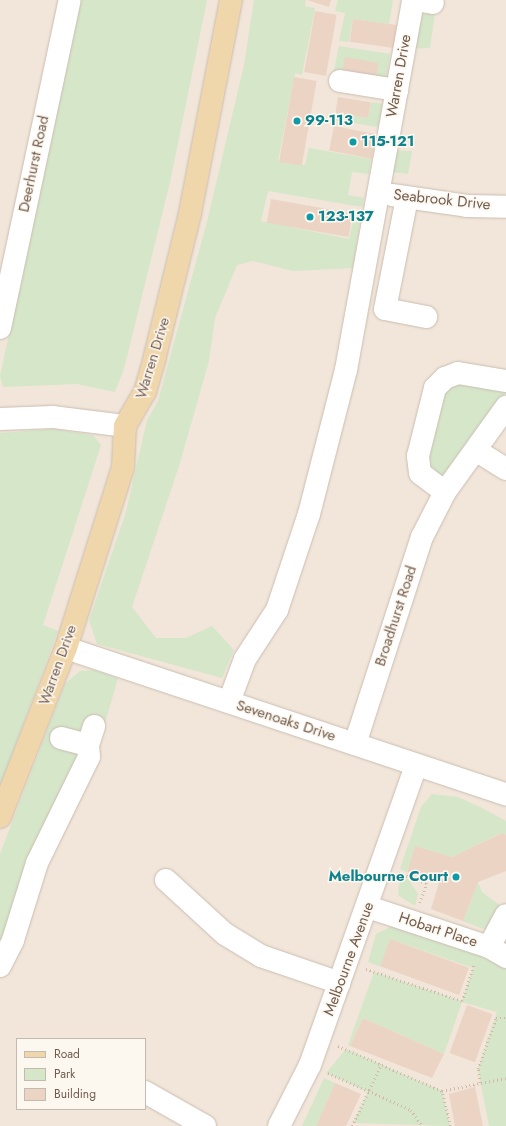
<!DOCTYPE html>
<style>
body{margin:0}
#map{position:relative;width:506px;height:1126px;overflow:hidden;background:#faf4ea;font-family:Jost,sans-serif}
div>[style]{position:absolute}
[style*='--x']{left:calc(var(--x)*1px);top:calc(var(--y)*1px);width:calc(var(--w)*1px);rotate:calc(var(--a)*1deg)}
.residential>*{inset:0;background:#f1e6d9}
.green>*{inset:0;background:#d5e6c9}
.building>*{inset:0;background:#ecd4c5;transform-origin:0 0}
.path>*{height:2.5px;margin-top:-1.25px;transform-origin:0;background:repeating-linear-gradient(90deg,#d1b8a8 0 1px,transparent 0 4px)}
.roads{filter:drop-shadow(0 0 1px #cbbcb1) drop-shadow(0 0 1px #cbbcb1)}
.minor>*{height:22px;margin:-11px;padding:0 11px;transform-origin:11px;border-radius:11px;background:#fff}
.major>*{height:22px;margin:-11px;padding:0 11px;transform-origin:11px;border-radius:11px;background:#f0d6ab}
.dots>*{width:11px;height:11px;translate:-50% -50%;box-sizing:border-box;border:2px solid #fdf8ef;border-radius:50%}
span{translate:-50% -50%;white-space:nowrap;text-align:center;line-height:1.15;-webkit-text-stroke:3px #fdf8ef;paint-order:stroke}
.street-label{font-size:15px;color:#715c50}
.culture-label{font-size:15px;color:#0d838f;font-weight:700}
.left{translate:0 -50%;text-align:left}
.right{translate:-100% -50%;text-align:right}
.legend{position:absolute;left:16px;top:1038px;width:130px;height:72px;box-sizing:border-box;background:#fdf8ef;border:1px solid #c5baaf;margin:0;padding:5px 7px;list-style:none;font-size:12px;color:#715c50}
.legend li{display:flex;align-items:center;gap:8px;height:20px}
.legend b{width:20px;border:1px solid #c5baaf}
</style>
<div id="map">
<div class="residential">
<div style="clip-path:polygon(evenodd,0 0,506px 0,506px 1126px,0 1126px,0 0,17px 1039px,145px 1039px,145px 1109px,17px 1109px,17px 1039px)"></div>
</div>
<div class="green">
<div style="clip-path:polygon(81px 0,207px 0,170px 182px,124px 369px,115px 392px,77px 384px,3px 387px,0 376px)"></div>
<div style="clip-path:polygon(254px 0,306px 0,305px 6px,315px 8px,302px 75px,295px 73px,278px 161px,305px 165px,309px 148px,371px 159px,369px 174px,352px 172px,348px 195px,364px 198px,362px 207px,268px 191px,261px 221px,349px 239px,353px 221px,360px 222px,353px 268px,293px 271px,253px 261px,237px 265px,215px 318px,209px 361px,179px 466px,132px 607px,156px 638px,186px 638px,212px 626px,234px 650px,222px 678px,97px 644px,89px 620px,126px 512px,147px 420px,158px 401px,207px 222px,244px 65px)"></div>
<div style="clip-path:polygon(338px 0,393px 0,389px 24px,353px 19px,349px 42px,339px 41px,345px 13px,335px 11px)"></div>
<div style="clip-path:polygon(435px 13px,430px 48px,404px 49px,410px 16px)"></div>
<div style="clip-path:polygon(339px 46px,390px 54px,386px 81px,375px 79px,378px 63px,332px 80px)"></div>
<div style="clip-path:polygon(371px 102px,383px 104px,378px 127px,334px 120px,335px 113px,368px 118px)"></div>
<div style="clip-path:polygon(386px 150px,412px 151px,408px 174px,382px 171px)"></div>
<div style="clip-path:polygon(445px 378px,506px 381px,506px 393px,437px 487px,426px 480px,432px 403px)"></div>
<div style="clip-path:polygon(53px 429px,93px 435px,101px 445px,43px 625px,58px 631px,0 786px,0 433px)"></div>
<div style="clip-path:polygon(94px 670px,118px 678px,104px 727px,0 972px,0 854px,65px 684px,80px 671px)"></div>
<div style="clip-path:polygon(432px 794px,458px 797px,480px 807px,506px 821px,506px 835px,501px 833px,452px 857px,415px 846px,407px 872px,400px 869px,421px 807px)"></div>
<div style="clip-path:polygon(400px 876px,408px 879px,418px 894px,415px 906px,398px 895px)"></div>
<div style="clip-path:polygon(478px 882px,482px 892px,506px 910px,496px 934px,463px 921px)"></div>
<div style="clip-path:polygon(392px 926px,487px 956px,506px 969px,506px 1126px,489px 1126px,478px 1069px,497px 1012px,462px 1002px,444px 1054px,363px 1018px,350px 1046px,348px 1045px,374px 972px,462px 1001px,473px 968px,390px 939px,381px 967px,368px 962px,376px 934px)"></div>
<div style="clip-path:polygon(346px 1049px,442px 1091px,450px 1126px,353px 1123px,368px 1092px,326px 1073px)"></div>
<div style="clip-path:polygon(324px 1078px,335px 1083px,316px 1126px,302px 1126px)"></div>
</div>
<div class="building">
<div style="clip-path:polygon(307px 0,331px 0,329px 7px)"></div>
<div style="left:315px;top:11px;width:22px;height:62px;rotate:10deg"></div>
<div style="left:353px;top:19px;width:44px;height:23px;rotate:8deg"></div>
<div style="left:345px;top:57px;width:34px;height:16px;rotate:10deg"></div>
<div style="left:294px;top:77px;width:23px;height:86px;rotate:10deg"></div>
<div style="left:338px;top:97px;width:33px;height:16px;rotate:9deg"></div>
<div style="left:334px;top:126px;width:43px;height:25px;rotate:11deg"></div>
<div style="left:271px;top:199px;width:83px;height:24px;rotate:10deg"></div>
<div style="clip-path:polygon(502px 833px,506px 835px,506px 871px,478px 882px,463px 921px,431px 909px,439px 883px,407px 872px,415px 846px,452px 857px)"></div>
<div style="left:390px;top:939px;width:84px;height:29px;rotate:20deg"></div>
<div style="left:467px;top:1005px;width:27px;height:51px;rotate:20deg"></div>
<div style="clip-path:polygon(363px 1018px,444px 1054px,432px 1078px,350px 1046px)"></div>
<div style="clip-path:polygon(335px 1083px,361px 1094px,346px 1126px,316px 1126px)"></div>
<div style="clip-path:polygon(475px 1087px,483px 1126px,455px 1126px,449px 1094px)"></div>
</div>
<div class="path">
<div style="--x:399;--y:873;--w:30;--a:20"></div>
<div style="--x:427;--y:883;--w:21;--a:109"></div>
<div style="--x:366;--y:969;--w:101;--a:18.4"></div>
<div style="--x:462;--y:1001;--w:39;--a:-72"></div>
<div style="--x:338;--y:1046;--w:113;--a:23.4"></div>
<div style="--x:328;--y:1073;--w:91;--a:24"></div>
<div style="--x:411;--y:1110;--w:19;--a:55"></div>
<div style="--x:480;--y:1083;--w:14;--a:-98"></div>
<div style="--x:478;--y:1069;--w:54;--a:-70.6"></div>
<div style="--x:496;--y:1018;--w:10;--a:0"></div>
<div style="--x:352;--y:1126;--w:68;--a:-64.6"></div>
<div style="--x:450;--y:1126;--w:36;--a:-103"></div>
<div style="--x:442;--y:1091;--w:65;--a:-11.5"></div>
</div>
<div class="roads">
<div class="minor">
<div style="--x:416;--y:0;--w:17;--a:10"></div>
<div style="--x:340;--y:81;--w:58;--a:9"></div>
<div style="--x:392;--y:195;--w:76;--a:8.3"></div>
<div style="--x:467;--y:206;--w:39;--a:1"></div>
<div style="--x:407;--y:198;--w:113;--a:101.2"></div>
<div style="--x:385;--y:309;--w:42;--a:11"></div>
<div style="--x:0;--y:328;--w:335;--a:-78"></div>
<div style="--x:0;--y:419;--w:53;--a:-2.2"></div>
<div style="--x:53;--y:417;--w:73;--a:7.1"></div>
<div style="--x:477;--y:451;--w:34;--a:32"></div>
<div style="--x:445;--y:492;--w:31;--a:-143"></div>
<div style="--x:420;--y:473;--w:17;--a:-97"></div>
<div style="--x:418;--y:456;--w:70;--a:-76"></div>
<div style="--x:435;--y:388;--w:14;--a:-45"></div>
<div style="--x:445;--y:378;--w:14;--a:-21"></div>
<div style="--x:458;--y:373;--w:49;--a:9.5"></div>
<div style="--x:66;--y:648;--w:464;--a:18.4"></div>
<div style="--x:229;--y:702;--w:46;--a:-69.6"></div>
<div style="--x:245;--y:659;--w:59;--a:-56.9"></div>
<div style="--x:277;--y:610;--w:101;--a:-71.6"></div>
<div style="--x:309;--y:514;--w:149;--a:-75.6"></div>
<div style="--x:346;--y:370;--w:376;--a:-79.7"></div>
<div style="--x:61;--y:738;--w:28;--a:15"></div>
<div style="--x:355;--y:744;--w:218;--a:-72.1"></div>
<div style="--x:422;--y:537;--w:51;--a:-62.9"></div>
<div style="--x:445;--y:492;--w:105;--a:-54.3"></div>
<div style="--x:166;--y:880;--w:80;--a:42.5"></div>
<div style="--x:225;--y:934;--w:42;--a:31.4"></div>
<div style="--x:261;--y:956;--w:83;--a:18.9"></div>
<div style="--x:368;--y:907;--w:127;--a:18.3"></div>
<div style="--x:489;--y:947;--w:20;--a:30"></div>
<div style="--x:489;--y:947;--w:36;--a:-62"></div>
<div style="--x:0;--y:966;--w:29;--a:-63"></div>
<div style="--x:13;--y:940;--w:81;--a:-72.7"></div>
<div style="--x:37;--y:863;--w:118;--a:-63.9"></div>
<div style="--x:89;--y:757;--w:12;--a:-95"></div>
<div style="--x:88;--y:745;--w:20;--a:-72"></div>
<div style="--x:145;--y:1092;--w:69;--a:29.5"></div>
<div style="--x:279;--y:1126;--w:68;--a:-63.1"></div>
<div style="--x:310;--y:1065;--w:318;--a:-70.5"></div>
</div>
<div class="major">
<div style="--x:0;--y:817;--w:181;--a:-68.7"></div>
<div style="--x:66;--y:648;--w:190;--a:-72.5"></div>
<div style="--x:123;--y:467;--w:41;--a:-87.2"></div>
<div style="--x:125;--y:426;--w:39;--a:-60"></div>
<div style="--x:145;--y:392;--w:37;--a:-74"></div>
<div style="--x:155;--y:356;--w:147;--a:-76.2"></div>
<div style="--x:190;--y:213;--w:217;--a:-79.1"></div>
</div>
</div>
<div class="dots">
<div style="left:297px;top:121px;background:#0f9aa8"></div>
<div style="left:353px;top:142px;background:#0f9aa8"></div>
<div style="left:310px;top:217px;background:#0f9aa8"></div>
<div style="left:456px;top:877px;background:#0f9aa8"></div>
</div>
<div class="street-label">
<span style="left:399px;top:76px;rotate:-80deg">Warren Drive</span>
<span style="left:34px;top:164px;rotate:-78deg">Deerhurst Road</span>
<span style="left:442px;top:200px;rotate:6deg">Seabrook Drive</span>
<span style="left:153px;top:358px;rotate:-73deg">Warren Drive</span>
<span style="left:396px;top:616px;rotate:-72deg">Broadhurst Road</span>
<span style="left:58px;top:665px;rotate:-70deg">Warren Drive</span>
<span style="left:286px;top:721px;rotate:18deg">Sevenoaks Drive</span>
<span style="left:438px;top:930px;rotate:18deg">Hobart Place</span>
<span style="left:349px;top:959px;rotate:-70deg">Melbourne Avenue</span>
</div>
<div class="culture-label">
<span class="left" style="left:305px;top:121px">99-113</span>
<span class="left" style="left:361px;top:142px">115-121</span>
<span class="left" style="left:318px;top:217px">123-137</span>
<span class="right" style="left:448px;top:877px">Melbourne Court</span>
</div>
<ul class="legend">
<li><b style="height:5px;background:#f0d6ab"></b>Road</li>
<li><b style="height:11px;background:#d5e6c9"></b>Park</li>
<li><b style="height:11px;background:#ecd4c5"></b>Building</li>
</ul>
</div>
